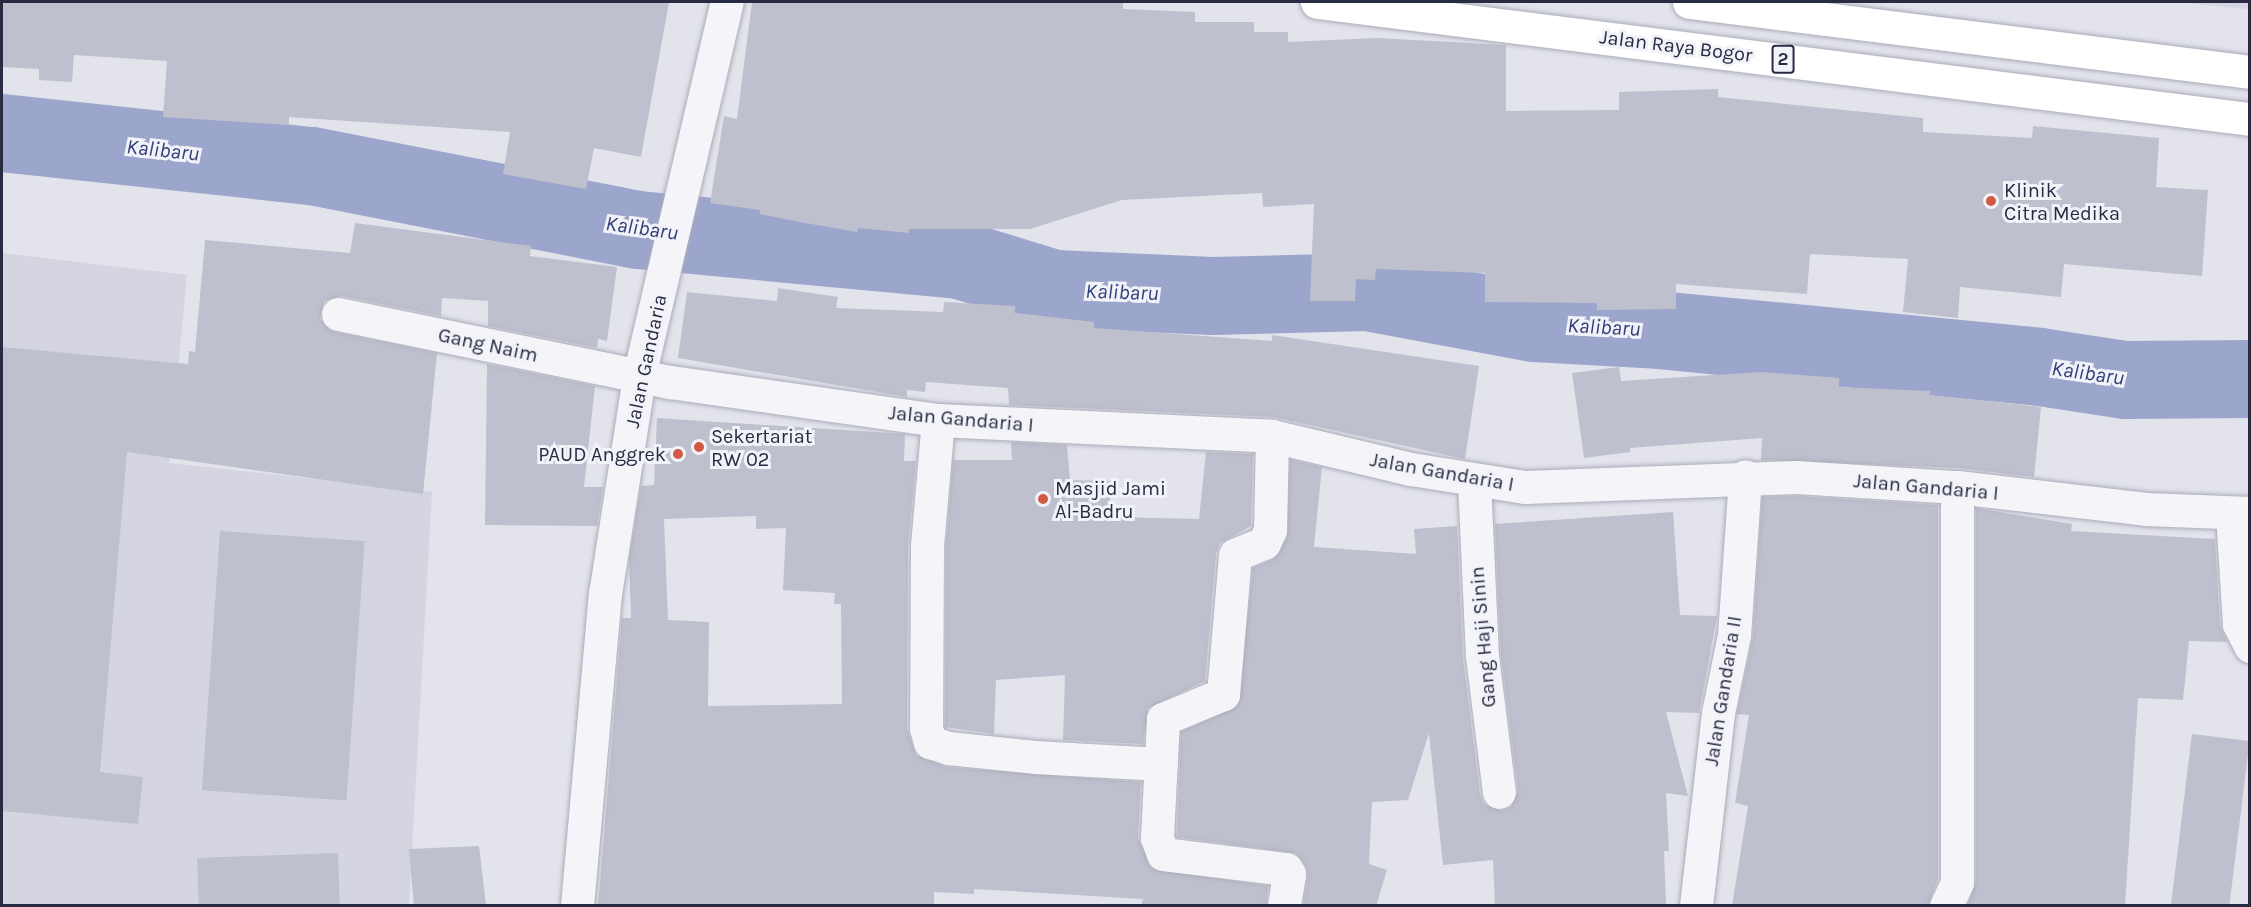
<!DOCTYPE html>
<style>
body{margin:0}
#map{position:relative;width:2251px;height:907px;overflow:hidden;background:#e2e3eb;font-family:Karla,sans-serif}
div>[style]{position:absolute}
[style*='--x']{left:calc(var(--x)*1px);top:calc(var(--y)*1px);width:calc(var(--w)*1px);rotate:calc(var(--a)*1deg)}
.built>*{inset:0;background:#d4d5e0}
.river>*{height:78px;margin:-39px;padding:0 39px;transform-origin:39px;border-radius:39px;background:#9ca5cc}
.building>*{inset:0;background:#bfc0ce;transform-origin:0 0}
.roads{filter:drop-shadow(0 0 2px #aaacb9) drop-shadow(0 0 2px #aaacb9)}
.minor>*{height:33px;margin:-16.5px;padding:0 16.5px;transform-origin:16.5px;border-radius:16.5px;background:#f5f5f9}
.highway>*{height:33px;margin:-16.5px;padding:0 16.5px;transform-origin:16.5px;border-radius:16.5px;background:#fff}
.dots>*{width:16px;height:16px;translate:-50% -50%;box-sizing:border-box;border:3px solid #f2f3f8;border-radius:50%}
span{translate:-50% -50%;white-space:nowrap;text-align:center;line-height:1.15;-webkit-text-stroke:6px #f2f3f8;paint-order:stroke}
.shield-label span{padding:2px 4px;background:#f2f3f8;border:2px solid;border-radius:4px;-webkit-text-stroke-width:0}
.shield-label{font-size:18px;color:#292b43;font-weight:700}
.street-label{font-size:20px;color:#292b43}
.poi-label{font-size:20px;color:#292b43}
.left{translate:0 -50%;text-align:left}
.right{translate:-100% -50%;text-align:right}
.water-label{font-size:21px;color:#323d79;font-style:italic}
.frame{position:absolute;inset:0;border:3px solid #292b43;pointer-events:none}
</style>
<div id="map">
<div class="built">
<div style="clip-path:polygon(2176px 2px,2249px 2px,2249px 9px)"></div>
<div style="clip-path:polygon(2px 253px,187px 275px,169px 463px,432px 492px,409px 905px,2px 906px)"></div>
</div>
<div class="river">
<div style="--x:2;--y:133;--w:312;--a:6.1"></div>
<div style="--x:312;--y:166;--w:332;--a:11.1"></div>
<div style="--x:638;--y:230;--w:323;--a:5.3"></div>
<div style="--x:960;--y:260;--w:98;--a:17.1"></div>
<div style="--x:1054;--y:289;--w:159;--a:2.5"></div>
<div style="--x:1213;--y:296;--w:154;--a:-1.5"></div>
<div style="--x:1367;--y:292;--w:170;--a:10.5"></div>
<div style="--x:1534;--y:323;--w:124;--a:3.2"></div>
<div style="--x:1658;--y:330;--w:384;--a:5.5"></div>
<div style="--x:2040;--y:367;--w:86;--a:8.7"></div>
<div style="--x:2125;--y:380;--w:125;--a:-0.5"></div>
</div>
<div class="building">
<div style="clip-path:polygon(2px 2px,669px 2px,641px 157px,594px 148px,586px 189px,503px 174px,510px 132px,289px 117px,289px 125px,163px 117px,167px 61px,74px 55px,72px 82px,39px 80px,39px 69px,2px 67px)"></div>
<div style="clip-path:polygon(752px 2px,1123px 2px,1123px 9px,1195px 12px,1195px 22px,1254px 22px,1254px 32px,1288px 32px,1288px 42px,1377px 38px,1506px 45px,1506px 111px,1619px 110px,1619px 92px,1718px 89px,1718px 97px,1923px 118px,1923px 132px,2032px 138px,2033px 126px,2159px 138px,2156px 187px,2208px 190px,2202px 276px,2064px 264px,2061px 297px,1960px 287px,1958px 318px,1903px 312px,1908px 259px,1810px 254px,1807px 294px,1676px 284px,1676px 309px,1597px 310px,1597px 303px,1485px 302px,1485px 273px,1376px 269px,1375px 280px,1356px 279px,1355px 301px,1310px 301px,1314px 204px,1263px 207px,1262px 193px,1122px 200px,1030px 229px,909px 229px,909px 233px,858px 228px,857px 232px,800px 222px,760px 214px,760px 210px,710px 203px,724px 116px,737px 119px)"></div>
<div style="clip-path:polygon(355px 223px,531px 246px,530px 256px,617px 267px,607px 341px,598px 339px,597px 348px,488px 326px,488px 301px,442px 298px,441px 316px,342px 296px,324px 301px,320px 319px,334px 332px,437px 353px,423px 494px,127px 452px,100px 772px,143px 777px,138px 824px,2px 811px,2px 347px,188px 364px,189px 351px,195px 352px,205px 240px,350px 253px)"></div>
<div style="clip-path:polygon(778px 288px,838px 297px,836px 308px,943px 312px,944px 302px,1015px 306px,1015px 313px,1094px 322px,1094px 328px,1272px 341px,1272px 335px,1479px 366px,1465px 459px,1273px 417px,1009px 405px,1008px 388px,926px 382px,925px 392px,907px 390px,907px 397px,678px 358px,687px 292px,777px 301px)"></div>
<div style="clip-path:polygon(487px 364px,595px 386px,584px 487px,603px 487px,597px 526px,485px 525px)"></div>
<div style="clip-path:polygon(1619px 367px,1621px 381px,1761px 372px,1839px 378px,1839px 387px,1930px 391px,1930px 395px,2041px 407px,2034px 477px,1958px 468px,1761px 460px,1762px 438px,1630px 448px,1630px 452px,1584px 458px,1572px 373px)"></div>
<div style="clip-path:polygon(evenodd,657px 418px,905px 434px,904px 461px,916px 461px,908px 547px,907px 728px,916px 755px,946px 767px,1141px 782px,1138px 838px,1151px 868px,1268px 886px,1266px 906px,1141px 906px,1143px 899px,974px 889px,974px 894px,934px 892px,934px 906px,598px 906px,622px 618px,631px 618px,629px 559px,641px 486px,654px 485px,657px 418px,756px 516px,756px 529px,786px 528px,783px 590px,835px 593px,834px 604px,841px 604px,842px 704px,708px 706px,709px 622px,668px 620px,664px 519px,756px 516px)"></div>
<div style="clip-path:polygon(1011px 442px,1067px 445px,1070px 480px,1110px 481px,1110px 517px,1199px 519px,1206px 452px,1253px 454px,1251px 526px,1220px 543px,1216px 553px,1205px 681px,1148px 708px,1143px 744px,1063px 740px,1065px 675px,996px 680px,994px 734px,945px 727px,946px 548px,953px 460px,1012px 460px)"></div>
<div style="clip-path:polygon(1290px 460px,1322px 467px,1314px 547px,1416px 554px,1414px 529px,1457px 526px,1463px 658px,1480px 794px,1484px 804px,1501px 811px,1511px 807px,1518px 790px,1501px 654px,1495px 524px,1673px 512px,1680px 615px,1717px 616px,1699px 713px,1666px 712px,1688px 796px,1666px 793px,1669px 851px,1664px 851px,1666px 906px,1495px 906px,1493px 860px,1443px 865px,1429px 733px,1408px 800px,1372px 802px,1369px 864px,1387px 870px,1376px 906px,1303px 906px,1308px 876px,1305px 864px,1296px 853px,1177px 837px,1181px 732px,1238px 705px,1253px 568px,1272px 560px,1287px 538px)"></div>
<div style="clip-path:polygon(1796px 496px,1938px 505px,1938px 878px,1928px 906px,1732px 906px,1748px 806px,1735px 803px,1749px 715px,1737px 714px,1753px 636px,1762px 497px)"></div>
<div style="clip-path:polygon(1976px 508px,2072px 524px,2071px 531px,2215px 539px,2220px 625px,2227px 642px,2189px 641px,2183px 700px,2138px 698px,2125px 906px,1967px 906px,1976px 882px)"></div>
<div style="left:220px;top:531px;width:145px;height:260px;rotate:4deg"></div>
<div style="left:2192px;top:734px;width:58px;height:172px;rotate:7deg"></div>
<div style="clip-path:polygon(479px 846px,486px 906px,414px 906px,409px 849px)"></div>
<div style="left:338px;top:853px;width:53px;height:141px;rotate:88deg"></div>
</div>
<div class="roads">
<div class="minor">
<div style="--x:338;--y:314;--w:339;--a:11.6"></div>
<div style="--x:670;--y:382;--w:271;--a:8.1"></div>
<div style="--x:938;--y:420;--w:334;--a:2.7"></div>
<div style="--x:1272;--y:436;--w:143;--a:13.4"></div>
<div style="--x:1411;--y:469;--w:115;--a:9"></div>
<div style="--x:1525;--y:487;--w:271;--a:-2.1"></div>
<div style="--x:1796;--y:477;--w:161;--a:3.6"></div>
<div style="--x:1957;--y:487;--w:190;--a:6.6"></div>
<div style="--x:2146;--y:509;--w:104;--a:2.2"></div>
<div style="--x:938;--y:420;--w:127;--a:95"></div>
<div style="--x:927;--y:547;--w:181;--a:90.3"></div>
<div style="--x:926;--y:728;--w:15;--a:74"></div>
<div style="--x:930;--y:742;--w:19;--a:18"></div>
<div style="--x:948;--y:748;--w:87;--a:5.9"></div>
<div style="--x:1035;--y:757;--w:126;--a:3.2"></div>
<div style="--x:1272;--y:436;--w:94;--a:91.2"></div>
<div style="--x:1270;--y:530;--w:14;--a:115"></div>
<div style="--x:1264;--y:543;--w:31;--a:158"></div>
<div style="--x:1235;--y:555;--w:140;--a:94.9"></div>
<div style="--x:1223;--y:694;--w:65;--a:157.4"></div>
<div style="--x:1163;--y:719;--w:119;--a:92.9"></div>
<div style="--x:1157;--y:838;--w:17;--a:69"></div>
<div style="--x:1163;--y:854;--w:124;--a:7"></div>
<div style="--x:1286;--y:869;--w:6;--a:59"></div>
<div style="--x:1289;--y:874;--w:32;--a:99"></div>
<div style="--x:1474;--y:481;--w:175;--a:87.4"></div>
<div style="--x:1482;--y:656;--w:137;--a:82.9"></div>
<div style="--x:2232;--y:513;--w:111;--a:86.4"></div>
<div style="--x:2239;--y:624;--w:25;--a:63"></div>
<div style="--x:577;--y:906;--w:313;--a:-84.9"></div>
<div style="--x:605;--y:594;--w:221;--a:-81.1"></div>
<div style="--x:639;--y:376;--w:384;--a:-76.8"></div>
<div style="--x:1696;--y:906;--w:194;--a:-83.5"></div>
<div style="--x:1718;--y:713;--w:80;--a:-78.4"></div>
<div style="--x:1734;--y:635;--w:159;--a:-86"></div>
<div style="--x:1946;--y:906;--w:26;--a:-65"></div>
<div style="--x:1957;--y:882;--w:395;--a:-90"></div>
</div>
<div class="highway">
<div style="--x:1317;--y:2;--w:940;--a:7.15"></div>
<div style="--x:1689;--y:2;--w:565;--a:7.11"></div>
</div>
</div>
<div class="dots">
<div style="left:1991px;top:201px;background:#d25944"></div>
<div style="left:699px;top:447px;background:#d25944"></div>
<div style="left:678px;top:454px;background:#d25944"></div>
<div style="left:1043px;top:499px;background:#d25944"></div>
</div>
<div class="shield-label">
<span style="left:1783px;top:59px">2</span>
</div>
<div class="street-label">
<span style="left:1676px;top:46px;rotate:7deg">Jalan Raya Bogor</span>
<span style="left:488px;top:345px;rotate:12deg">Gang Naim</span>
<span style="left:646px;top:361px;rotate:-78deg">Jalan Gandaria</span>
<span style="left:961px;top:419px;rotate:5deg">Jalan Gandaria I</span>
<span style="left:1442px;top:472px;rotate:10deg">Jalan Gandaria I</span>
<span style="left:1926px;top:487px;rotate:5deg">Jalan Gandaria I</span>
<span style="left:1483px;top:637px;rotate:-95deg">Gang Haji Sinin</span>
<span style="left:1723px;top:691px;rotate:-81deg">Jalan Gandaria II</span>
</div>
<div class="poi-label">
<span class="left" style="left:2004px;top:202px">Klinik<br>Citra Medika</span>
<span class="left" style="left:711px;top:448px">Sekertariat<br>RW 02</span>
<span class="right" style="left:666px;top:454px">PAUD Anggrek</span>
<span class="left" style="left:1055px;top:500px">Masjid Jami<br>Al-Badru</span>
</div>
<div class="water-label">
<span style="left:163px;top:150px;rotate:6deg">Kalibaru</span>
<span style="left:642px;top:228px;rotate:8deg">Kalibaru</span>
<span style="left:1122px;top:292px;rotate:2deg">Kalibaru</span>
<span style="left:1604px;top:327px;rotate:3deg">Kalibaru</span>
<span style="left:2088px;top:373px;rotate:8deg">Kalibaru</span>
</div>
<div class="frame"></div>
</div>
